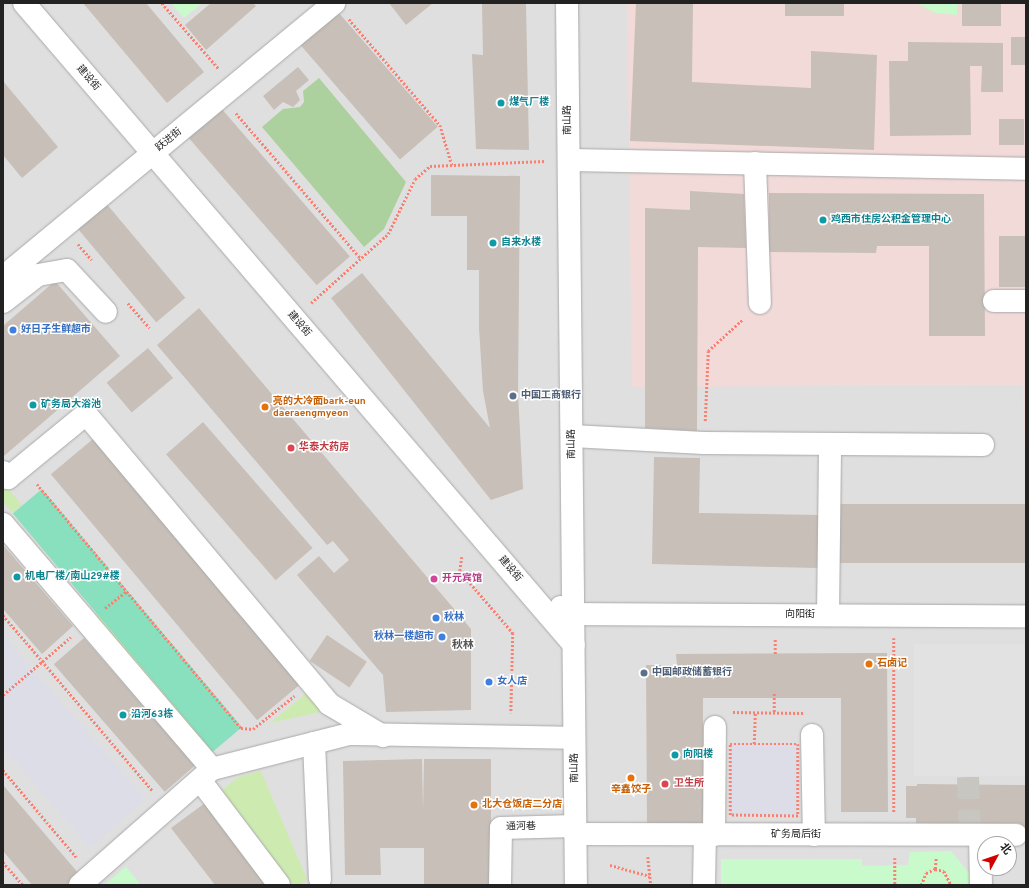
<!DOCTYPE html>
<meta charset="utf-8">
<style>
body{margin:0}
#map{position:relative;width:1029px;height:888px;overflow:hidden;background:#f2efe9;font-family:Overpass,"Noto Sans SC",sans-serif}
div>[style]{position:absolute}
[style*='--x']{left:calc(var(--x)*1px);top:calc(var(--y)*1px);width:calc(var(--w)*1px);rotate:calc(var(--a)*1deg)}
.residential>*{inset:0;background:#e0dfdf}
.commercial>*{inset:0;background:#f2dad9}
.grass>*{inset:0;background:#cdebb0;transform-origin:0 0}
.forest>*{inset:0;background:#add19e}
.park>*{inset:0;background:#c8facc}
.pitch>*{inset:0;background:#88e0be;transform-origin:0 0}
.parking>*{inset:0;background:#e2e2e2;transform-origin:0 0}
.plaza>*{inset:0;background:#dddde8;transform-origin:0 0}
.building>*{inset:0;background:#c7bfb8;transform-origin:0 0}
.minor-tunnel>*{height:22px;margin-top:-11px;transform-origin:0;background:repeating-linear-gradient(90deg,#c8c6c1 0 22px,transparent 0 33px)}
.path>*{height:2.5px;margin-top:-1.25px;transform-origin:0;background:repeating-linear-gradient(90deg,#fa8072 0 2px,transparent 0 4px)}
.roads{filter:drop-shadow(0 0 1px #a9a9a9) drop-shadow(0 0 1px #a9a9a9)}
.minor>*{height:22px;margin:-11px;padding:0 11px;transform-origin:11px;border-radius:11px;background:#fff}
.dots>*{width:11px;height:11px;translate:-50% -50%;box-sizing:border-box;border:2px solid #fff;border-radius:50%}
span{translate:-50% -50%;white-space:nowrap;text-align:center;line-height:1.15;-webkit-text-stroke:3px #fff;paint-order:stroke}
.street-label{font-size:10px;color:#222}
.culture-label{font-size:10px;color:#0d838f;font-weight:700}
.left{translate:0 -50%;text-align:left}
.shop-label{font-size:10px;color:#366cbe;font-weight:700}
.right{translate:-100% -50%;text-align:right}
.service-label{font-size:10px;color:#4e5e75;font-weight:700}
.food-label{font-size:10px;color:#c56008;font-weight:700}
.health-label{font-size:10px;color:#be3a42;font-weight:700}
.hotel-label{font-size:10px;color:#b23c85;font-weight:700}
.neighbourhood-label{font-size:11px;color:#555;font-weight:700}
.frame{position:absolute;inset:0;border:4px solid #222;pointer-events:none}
.north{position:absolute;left:977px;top:836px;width:40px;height:40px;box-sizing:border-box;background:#fff;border:1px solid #a7a7a7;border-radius:50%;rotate:50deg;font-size:11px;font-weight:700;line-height:16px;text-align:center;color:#222}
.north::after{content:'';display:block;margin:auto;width:14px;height:18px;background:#d40000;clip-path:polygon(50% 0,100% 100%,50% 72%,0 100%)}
</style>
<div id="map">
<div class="residential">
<div style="clip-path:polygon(evenodd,3px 3px,1026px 3px,1026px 885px,3px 885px,3px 3px,985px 844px,1009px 844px,1009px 868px,985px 868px,985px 844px)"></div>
</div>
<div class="commercial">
<div style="clip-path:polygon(627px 3px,1026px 3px,1026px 487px,1023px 385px,632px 387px)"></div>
</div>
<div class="grass">
<div style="clip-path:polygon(3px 483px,22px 505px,13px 513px,3px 502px)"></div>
<div style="left:98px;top:614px;width:180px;height:7px;rotate:50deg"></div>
<div style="clip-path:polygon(309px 691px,325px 711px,270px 723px)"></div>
<div style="clip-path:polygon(261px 771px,307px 879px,300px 885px,293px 885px,222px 790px,238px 777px)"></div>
</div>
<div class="forest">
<div style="clip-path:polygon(319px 78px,406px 182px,384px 229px,364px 247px,262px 127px,283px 109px,300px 107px,304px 102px,303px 91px)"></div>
</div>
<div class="park">
<div style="clip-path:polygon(171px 3px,202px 3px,184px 18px)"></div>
<div style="clip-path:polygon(916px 3px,957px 3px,957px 15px,935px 13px)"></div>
<div style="clip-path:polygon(951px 851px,974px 879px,974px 885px,721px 885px,721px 859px,862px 859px,862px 866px,908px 865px,910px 852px)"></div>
<div style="clip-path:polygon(126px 867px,141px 885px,104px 885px)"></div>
</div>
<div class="pitch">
<div style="left:42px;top:489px;width:311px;height:38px;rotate:50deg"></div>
</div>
<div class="parking">
<div style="left:1026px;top:644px;width:132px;height:112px;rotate:90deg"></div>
</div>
<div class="plaza">
<div style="clip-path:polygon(3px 635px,146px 799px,90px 848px,3px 748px)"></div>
<div style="left:730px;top:744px;width:68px;height:71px"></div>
</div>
<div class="building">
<div style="clip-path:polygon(83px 3px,146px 3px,204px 72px,167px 103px)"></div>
<div style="clip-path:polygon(211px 3px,253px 3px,256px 6px,206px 50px,185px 25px)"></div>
<div style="clip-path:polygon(389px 3px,433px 3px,406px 25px)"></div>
<div style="clip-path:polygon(482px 3px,526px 3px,529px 150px,476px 149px,472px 54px,483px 55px)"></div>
<div style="clip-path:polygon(636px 3px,693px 3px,692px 82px,811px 88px,811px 51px,877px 55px,874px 150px,630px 141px)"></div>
<div style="left:785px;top:3px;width:59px;height:13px"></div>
<div style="left:962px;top:3px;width:39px;height:23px"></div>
<div style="left:338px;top:12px;width:152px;height:50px;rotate:49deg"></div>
<div style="left:1026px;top:37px;width:28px;height:15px;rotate:90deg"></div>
<div style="clip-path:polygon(908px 42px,1003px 43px,1003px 92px,981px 92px,982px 66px,970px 66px,971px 135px,890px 136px,889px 61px,908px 61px)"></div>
<div style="clip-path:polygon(298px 67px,309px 80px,296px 91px,300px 100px,293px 107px,283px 102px,274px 110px,263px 96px)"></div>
<div style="clip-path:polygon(3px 81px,58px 147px,22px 178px,3px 155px)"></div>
<div style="left:220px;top:107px;width:198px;height:44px;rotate:49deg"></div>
<div style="left:999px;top:119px;width:25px;height:26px"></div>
<div style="clip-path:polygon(431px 175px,520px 176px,518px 393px,523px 489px,491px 500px,331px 298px,362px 273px,490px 428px,483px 391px,479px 328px,479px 270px,467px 270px,467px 216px,431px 216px)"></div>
<div style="clip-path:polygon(690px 191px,744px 194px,746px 248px,698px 247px,697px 431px,645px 428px,645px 208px,690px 210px)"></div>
<div style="clip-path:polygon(769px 193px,984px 194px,985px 336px,929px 336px,929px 246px,877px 246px,876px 253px,769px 252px)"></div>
<div style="left:105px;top:202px;width:125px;height:38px;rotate:50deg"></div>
<div style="left:999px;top:236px;width:27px;height:51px"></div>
<div style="clip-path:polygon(55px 281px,120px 356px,4px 456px,3px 326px)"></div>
<div style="clip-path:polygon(199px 308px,471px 629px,471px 710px,386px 712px,383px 675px,297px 575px,319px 556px,334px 573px,349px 560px,333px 541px,327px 545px,157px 345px)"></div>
<div style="left:148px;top:348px;width:39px;height:54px;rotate:50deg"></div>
<div style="left:203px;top:422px;width:167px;height:49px;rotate:49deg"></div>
<div style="left:93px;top:439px;width:321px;height:55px;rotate:50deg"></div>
<div style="clip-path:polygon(654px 457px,700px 458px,699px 513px,819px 515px,818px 568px,652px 564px)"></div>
<div style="left:839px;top:504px;width:187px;height:59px"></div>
<div style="clip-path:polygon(3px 545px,73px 626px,42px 654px,3px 609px)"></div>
<div style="left:327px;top:635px;width:48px;height:31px;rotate:34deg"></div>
<div style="left:84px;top:638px;width:169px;height:40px;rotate:49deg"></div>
<div style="clip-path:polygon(887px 653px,888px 812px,841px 812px,841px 698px,703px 698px,703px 824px,647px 825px,646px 665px,677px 665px,676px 654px)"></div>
<div style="clip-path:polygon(422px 759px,423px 812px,424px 759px,491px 759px,491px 885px,424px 885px,424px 848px,380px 848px,381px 875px,345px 875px,343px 761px)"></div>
<div style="clip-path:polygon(917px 784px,1026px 785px,1026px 827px,916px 826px,916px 818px,906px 818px,906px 786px,917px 786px)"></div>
<div style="clip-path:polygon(3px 785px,79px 874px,67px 885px,32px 885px,3px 851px)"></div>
<div style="clip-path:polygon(205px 803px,269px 885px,215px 885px,171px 828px)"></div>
</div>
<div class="minor-tunnel">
<div style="--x:968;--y:777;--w:58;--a:88"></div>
</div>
<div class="path">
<div style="--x:162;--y:3;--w:87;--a:49.2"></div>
<div style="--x:349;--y:19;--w:140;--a:49.4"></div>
<div style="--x:440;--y:125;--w:42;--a:73.3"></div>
<div style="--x:236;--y:113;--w:192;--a:49.4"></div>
<div style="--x:78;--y:244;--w:21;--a:49"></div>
<div style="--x:128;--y:303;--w:33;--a:49"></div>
<div style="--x:311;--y:303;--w:103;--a:-41.9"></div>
<div style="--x:388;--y:234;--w:61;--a:-63.9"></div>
<div style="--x:415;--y:179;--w:20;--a:-41"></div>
<div style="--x:430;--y:166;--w:116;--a:-2.5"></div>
<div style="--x:705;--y:421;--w:70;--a:-87.5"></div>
<div style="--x:708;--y:351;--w:47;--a:-42.4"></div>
<div style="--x:37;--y:484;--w:318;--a:50.1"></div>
<div style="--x:241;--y:728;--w:12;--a:5"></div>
<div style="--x:253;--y:729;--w:53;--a:-38.8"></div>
<div style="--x:462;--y:557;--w:14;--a:98"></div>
<div style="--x:460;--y:571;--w:82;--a:49.5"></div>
<div style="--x:513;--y:633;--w:80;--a:91.4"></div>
<div style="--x:105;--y:608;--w:28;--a:-38"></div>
<div style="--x:3;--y:615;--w:231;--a:49.6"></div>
<div style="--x:894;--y:638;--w:175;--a:90"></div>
<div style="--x:775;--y:654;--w:16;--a:-90"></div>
<div style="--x:3;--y:695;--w:89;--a:-40.5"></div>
<div style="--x:733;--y:712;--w:71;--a:0.8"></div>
<div style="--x:774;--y:712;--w:19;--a:-90"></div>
<div style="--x:730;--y:744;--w:68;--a:0"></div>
<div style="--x:798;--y:744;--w:72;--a:90"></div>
<div style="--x:798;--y:816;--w:68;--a:-179.2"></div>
<div style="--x:730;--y:815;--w:71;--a:-90"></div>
<div style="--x:754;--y:744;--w:32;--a:-88"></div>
<div style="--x:3;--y:770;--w:115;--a:49.9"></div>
<div style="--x:648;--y:857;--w:28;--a:84"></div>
<div style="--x:895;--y:858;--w:27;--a:90"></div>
<div style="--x:3;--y:862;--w:30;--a:49"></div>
<div style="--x:610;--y:865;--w:41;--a:15.4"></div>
<div style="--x:935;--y:869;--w:11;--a:-85"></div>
<div style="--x:915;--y:885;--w:6;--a:0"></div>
<div style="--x:921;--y:885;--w:13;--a:-67"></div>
<div style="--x:926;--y:873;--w:10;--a:-24"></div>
<div style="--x:935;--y:869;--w:9;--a:13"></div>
<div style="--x:944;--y:871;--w:16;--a:63"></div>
</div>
<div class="roads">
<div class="minor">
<div style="--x:24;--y:3;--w:845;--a:49.41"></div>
<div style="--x:567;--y:3;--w:882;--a:89.42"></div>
<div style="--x:569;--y:160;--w:457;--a:1.1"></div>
<div style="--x:755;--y:163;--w:140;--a:88"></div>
<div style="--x:3;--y:277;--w:430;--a:-39.6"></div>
<div style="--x:994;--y:301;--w:32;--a:0"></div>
<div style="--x:3;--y:302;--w:44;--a:-37.6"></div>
<div style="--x:38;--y:275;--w:29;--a:-10"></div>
<div style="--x:67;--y:270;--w:57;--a:47.1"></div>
<div style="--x:572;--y:436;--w:132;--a:3"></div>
<div style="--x:704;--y:443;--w:279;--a:0.4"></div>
<div style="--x:3;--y:472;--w:8;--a:50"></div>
<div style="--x:8;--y:478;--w:101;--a:-39.4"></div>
<div style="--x:86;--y:414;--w:378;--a:50"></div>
<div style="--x:329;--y:704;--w:63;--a:30.7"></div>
<div style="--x:3;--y:524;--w:322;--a:49.5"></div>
<div style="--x:561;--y:607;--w:14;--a:30"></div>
<div style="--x:573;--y:614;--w:453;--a:0.3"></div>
<div style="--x:828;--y:615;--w:171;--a:-89.3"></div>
<div style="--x:812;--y:735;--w:100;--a:88.9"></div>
<div style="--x:314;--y:743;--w:136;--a:87.5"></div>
<div style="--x:200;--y:780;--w:131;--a:53"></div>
<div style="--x:575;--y:834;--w:441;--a:0.1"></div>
<div style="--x:714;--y:835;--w:108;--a:-89.5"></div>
<div style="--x:980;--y:835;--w:50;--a:88.9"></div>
<div style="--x:80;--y:885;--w:176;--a:-41.3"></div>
<div style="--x:212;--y:769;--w:141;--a:-14.3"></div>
<div style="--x:349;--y:734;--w:225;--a:1"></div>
<div style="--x:500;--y:885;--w:57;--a:-89"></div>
<div style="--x:501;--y:828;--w:74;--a:-1.5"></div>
<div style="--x:704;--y:885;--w:50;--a:-88.9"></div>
</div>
</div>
<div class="dots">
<div style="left:501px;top:103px;background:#0f9aa8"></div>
<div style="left:823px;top:220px;background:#0f9aa8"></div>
<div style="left:493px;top:243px;background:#0f9aa8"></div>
<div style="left:13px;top:330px;background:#3f7fe0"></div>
<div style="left:513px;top:396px;background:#5c6f8a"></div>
<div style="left:33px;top:405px;background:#0f9aa8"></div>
<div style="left:265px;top:407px;background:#e8710a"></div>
<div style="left:291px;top:448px;background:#e0444e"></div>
<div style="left:17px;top:577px;background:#0f9aa8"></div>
<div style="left:434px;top:579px;background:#d1479c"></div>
<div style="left:436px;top:618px;background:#3f7fe0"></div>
<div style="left:442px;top:637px;background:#3f7fe0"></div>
<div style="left:869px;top:664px;background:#e8710a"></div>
<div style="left:644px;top:673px;background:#5c6f8a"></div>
<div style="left:489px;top:682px;background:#3f7fe0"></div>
<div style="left:123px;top:715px;background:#0f9aa8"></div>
<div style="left:675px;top:755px;background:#0f9aa8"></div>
<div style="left:631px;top:778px;background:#e8710a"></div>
<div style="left:665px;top:784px;background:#e0444e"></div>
<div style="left:474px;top:805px;background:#e8710a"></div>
</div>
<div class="street-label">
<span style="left:88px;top:78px;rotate:49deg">建设街</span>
<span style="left:568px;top:120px;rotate:-91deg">南山路</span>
<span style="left:169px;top:140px;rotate:-39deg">跃进街</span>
<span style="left:299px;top:324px;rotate:49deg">建设街</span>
<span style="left:572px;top:444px;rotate:-91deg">南山路</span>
<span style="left:510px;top:569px;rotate:49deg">建设街</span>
<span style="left:800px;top:615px">向阳街</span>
<span style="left:575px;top:768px;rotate:-91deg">南山路</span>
<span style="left:521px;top:827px;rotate:-1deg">通河巷</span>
<span style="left:796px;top:835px">矿务局后街</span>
</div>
<div class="culture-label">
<span class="left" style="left:509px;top:103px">煤气厂楼</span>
<span class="left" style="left:831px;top:220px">鸡西市住房公积金管理中心</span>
<span class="left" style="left:501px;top:243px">自来水楼</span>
<span class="left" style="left:41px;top:405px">矿务局大浴池</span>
<span class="left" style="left:25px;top:577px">机电厂楼/南山29#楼</span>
<span class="left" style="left:131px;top:715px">沿河63栋</span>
<span class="left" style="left:683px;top:755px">向阳楼</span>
</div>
<div class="shop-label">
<span class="left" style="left:21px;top:330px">好日子生鲜超市</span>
<span class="left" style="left:444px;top:618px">秋林</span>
<span class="right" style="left:434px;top:637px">秋林一楼超市</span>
<span class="left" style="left:497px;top:682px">女人店</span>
</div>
<div class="service-label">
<span class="left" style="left:521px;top:396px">中国工商银行</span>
<span class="left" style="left:652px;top:673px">中国邮政储蓄银行</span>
</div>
<div class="food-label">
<span class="left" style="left:273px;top:407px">亮的大冷面bark-eun<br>daeraengmyeon</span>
<span class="left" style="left:877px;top:664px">石卤记</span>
<span style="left:631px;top:790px">辛鑫饺子</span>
<span class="left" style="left:482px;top:805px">北大仓饭店二分店</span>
</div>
<div class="health-label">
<span class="left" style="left:299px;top:448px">华泰大药房</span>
<span class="left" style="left:674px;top:784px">卫生所</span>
</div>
<div class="hotel-label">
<span class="left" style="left:442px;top:579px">开元宾馆</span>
</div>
<div class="neighbourhood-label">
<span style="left:463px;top:645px">秋林</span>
</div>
<div class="frame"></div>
<div class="north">北</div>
</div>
